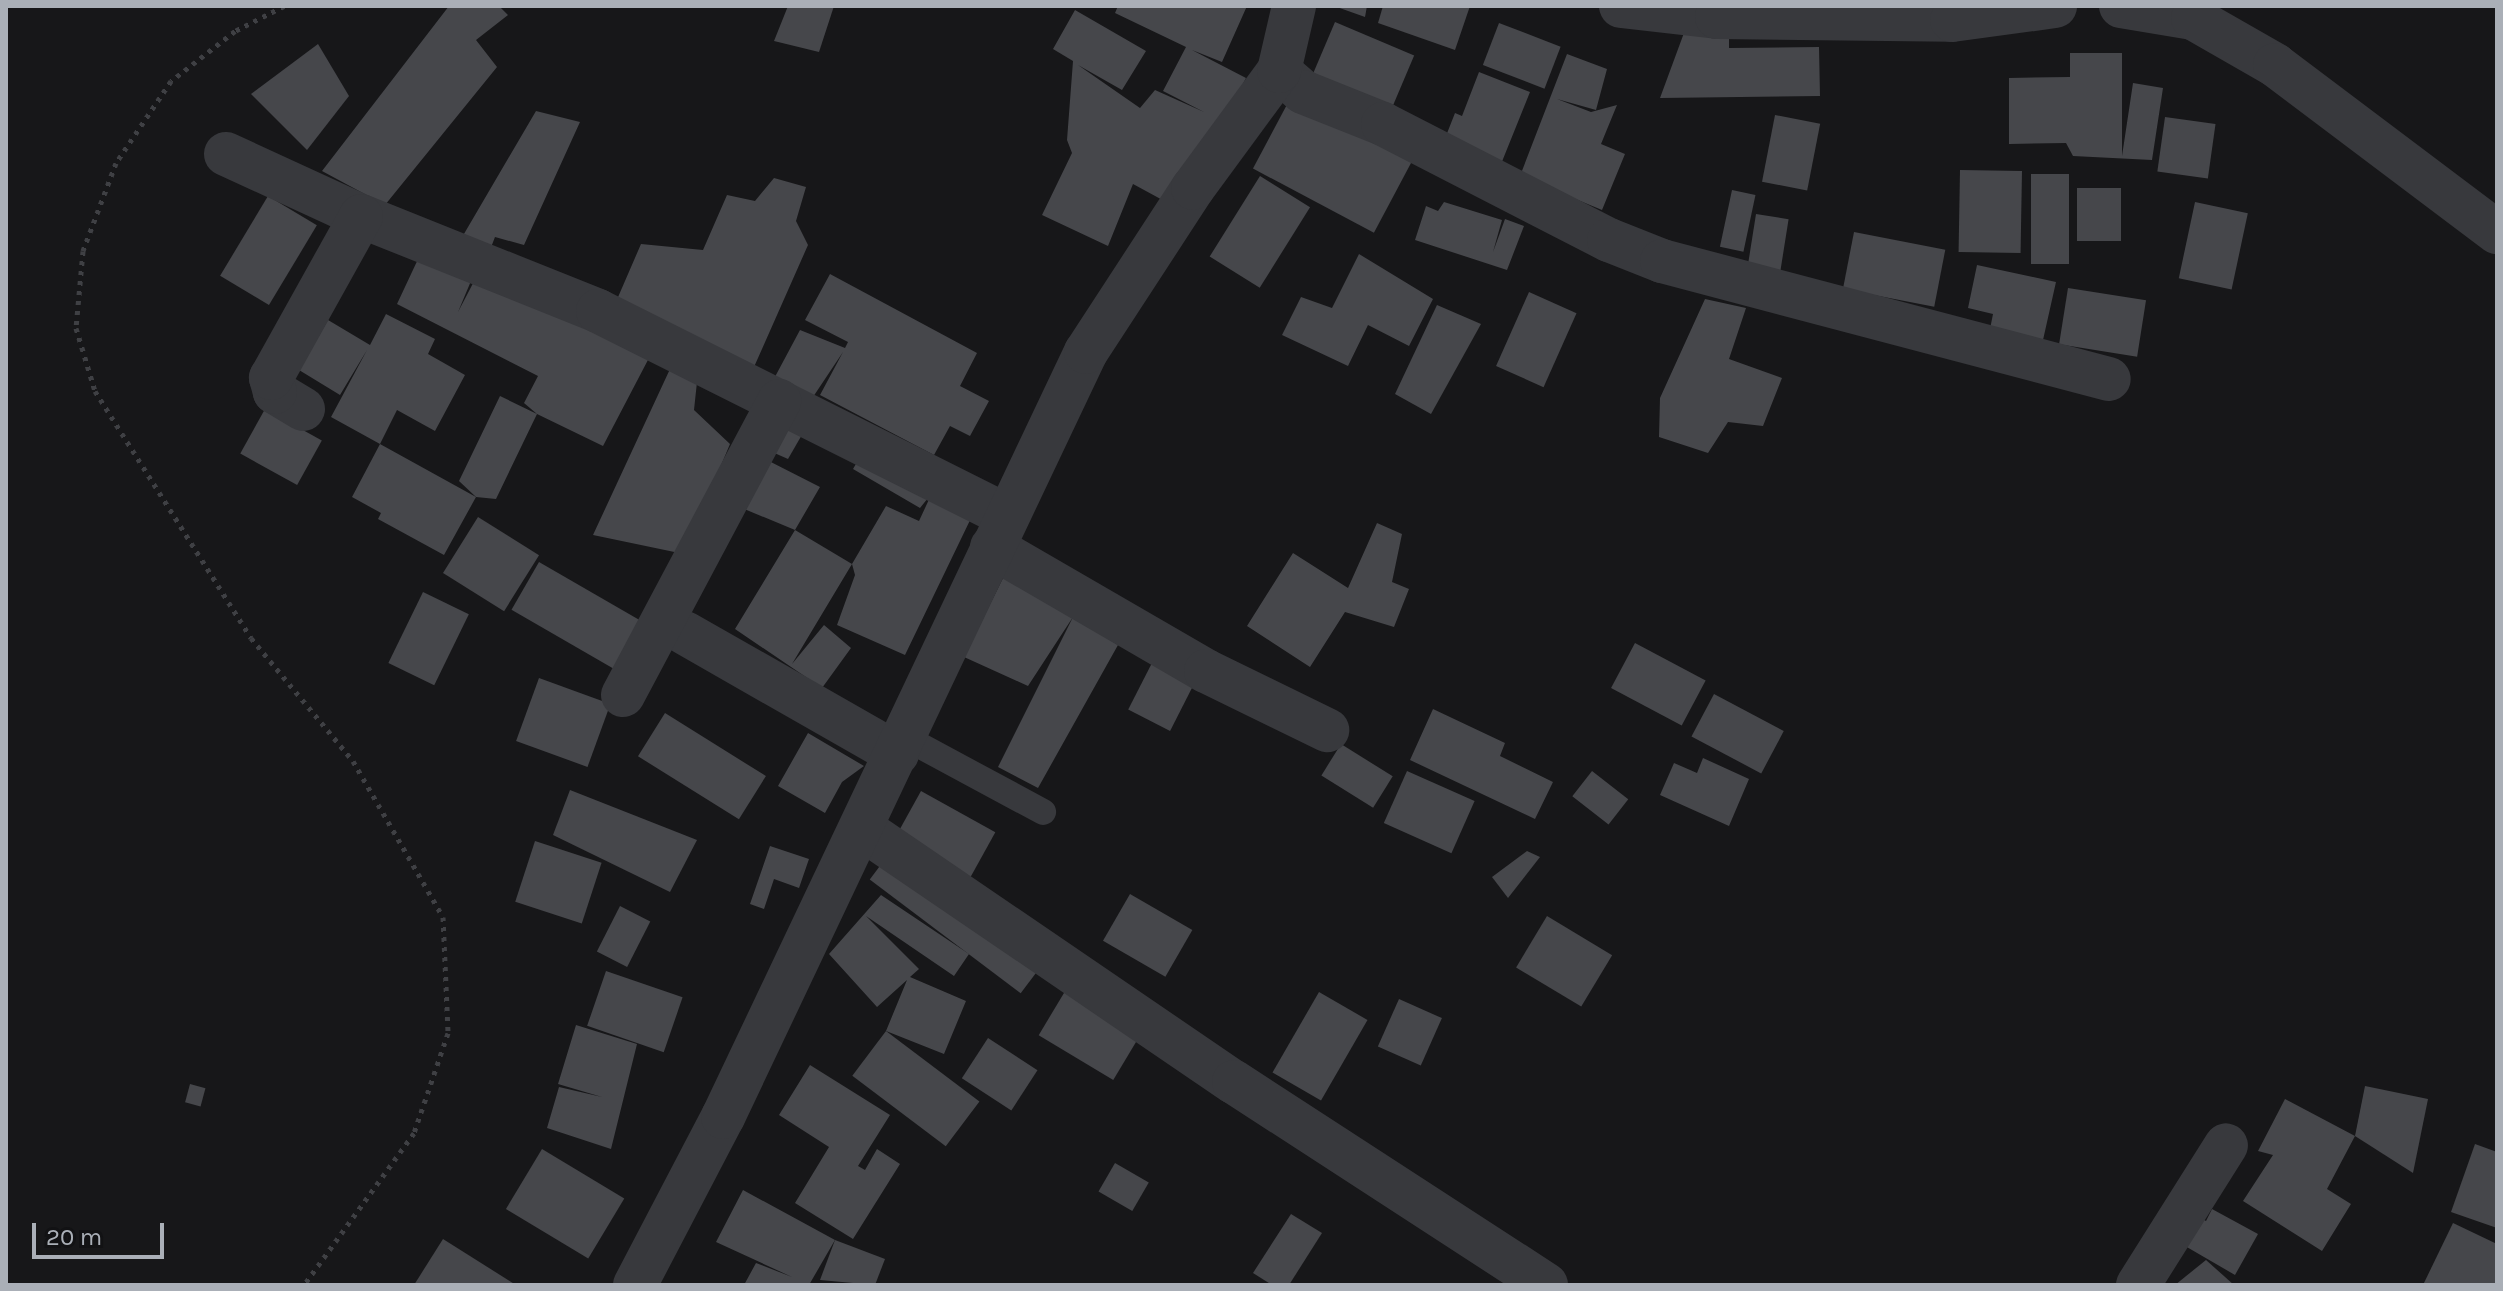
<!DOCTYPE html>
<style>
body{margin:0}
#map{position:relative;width:2503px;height:1291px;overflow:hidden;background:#171719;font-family:Karla,sans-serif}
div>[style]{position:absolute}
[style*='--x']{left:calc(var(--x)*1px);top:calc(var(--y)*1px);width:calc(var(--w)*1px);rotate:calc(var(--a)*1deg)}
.building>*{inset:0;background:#46474b;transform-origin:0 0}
.path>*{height:5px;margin-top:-2.5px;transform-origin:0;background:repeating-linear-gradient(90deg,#3f4044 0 4px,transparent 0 10px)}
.lane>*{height:26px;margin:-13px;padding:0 13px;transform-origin:13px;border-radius:13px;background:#38393d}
.street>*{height:44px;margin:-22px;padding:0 22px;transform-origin:22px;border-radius:22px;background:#38393d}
span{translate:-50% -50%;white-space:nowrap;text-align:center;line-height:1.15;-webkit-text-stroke:6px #121214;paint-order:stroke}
.frame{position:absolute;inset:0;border:8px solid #aaafb7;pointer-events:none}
.scale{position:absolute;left:32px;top:1223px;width:132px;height:36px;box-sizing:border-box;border:4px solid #aaafb7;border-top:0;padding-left:10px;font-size:24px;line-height:28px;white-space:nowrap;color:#aaafb7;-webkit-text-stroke:6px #121214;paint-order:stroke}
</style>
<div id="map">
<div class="building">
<div style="clip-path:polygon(449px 6px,499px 6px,508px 15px,476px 40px,497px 67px,385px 205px,322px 171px)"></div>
<div style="clip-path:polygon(788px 6px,834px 6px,819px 52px,774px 41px)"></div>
<div style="clip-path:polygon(1118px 6px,1247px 6px,1222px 62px,1192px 50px,1246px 78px,1224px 122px,1168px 203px,1133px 184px,1108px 246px,1042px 215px,1072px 153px,1067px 140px,1073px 61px,1053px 49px,1075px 10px,1146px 51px,1122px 90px,1078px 65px,1140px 108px,1155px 90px,1204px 112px,1163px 91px,1186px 47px,1115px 13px)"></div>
<div style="clip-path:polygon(1334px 6px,1367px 6px,1365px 17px)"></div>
<div style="clip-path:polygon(1383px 6px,1470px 6px,1455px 50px,1378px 23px)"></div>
<div style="clip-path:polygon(1729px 21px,1729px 48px,1819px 47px,1820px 96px,1660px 98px,1688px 22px)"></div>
<div style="left:1335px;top:22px;width:86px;height:68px;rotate:23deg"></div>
<div style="left:1499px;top:23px;width:66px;height:45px;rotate:21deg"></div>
<div style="clip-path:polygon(318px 44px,349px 96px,307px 150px,251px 94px)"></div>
<div style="clip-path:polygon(2070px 53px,2122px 53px,2122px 156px,2133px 83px,2163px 88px,2152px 160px,2073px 156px,2066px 143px,2009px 144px,2009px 78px,2070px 77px)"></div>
<div style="clip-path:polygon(1567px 54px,1607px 69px,1596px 110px,1557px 99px,1591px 112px,1617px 105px,1601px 144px,1625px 154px,1602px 210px,1520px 176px)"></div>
<div style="clip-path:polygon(1479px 72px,1530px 92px,1499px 169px,1442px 146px,1455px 113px,1462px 116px)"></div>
<div style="left:1291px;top:97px;width:137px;height:81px;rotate:28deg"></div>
<div style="clip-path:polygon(536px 111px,580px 122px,524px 245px,495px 237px,490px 250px,461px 239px)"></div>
<div style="left:1775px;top:115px;width:46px;height:68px;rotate:11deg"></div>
<div style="left:2165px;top:117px;width:51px;height:55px;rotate:8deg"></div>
<div style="left:1960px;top:170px;width:62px;height:82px;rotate:1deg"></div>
<div style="left:2031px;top:174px;width:38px;height:90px"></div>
<div style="left:1260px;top:176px;width:59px;height:95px;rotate:32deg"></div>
<div style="clip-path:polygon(774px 178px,806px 187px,796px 221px,808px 245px,754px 367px,612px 311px,641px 244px,703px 250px,727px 195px,755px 201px)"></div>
<div style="left:2077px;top:188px;width:44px;height:53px"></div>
<div style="left:1732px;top:190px;width:24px;height:58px;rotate:12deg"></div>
<div style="left:268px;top:196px;width:57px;height:93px;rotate:31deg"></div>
<div style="clip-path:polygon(1444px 202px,1502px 220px,1493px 252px,1505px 219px,1524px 226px,1507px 270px,1415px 240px,1426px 206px,1438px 211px)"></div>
<div style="left:2195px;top:202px;width:54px;height:78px;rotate:12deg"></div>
<div style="left:1756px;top:214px;width:33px;height:58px;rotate:9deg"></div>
<div style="left:1854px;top:232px;width:93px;height:58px;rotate:11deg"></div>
<div style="clip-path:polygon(1359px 254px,1433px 299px,1409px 346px,1368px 325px,1348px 366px,1282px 335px,1301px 297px,1332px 308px)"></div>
<div style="clip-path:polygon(419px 257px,471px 281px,458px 312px,481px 268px,649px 358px,603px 446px,537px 414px,496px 499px,476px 497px,459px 481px,500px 396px,537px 414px,524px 403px,538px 376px,397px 304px)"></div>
<div style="clip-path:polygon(1977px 265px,2056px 282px,2043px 340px,1990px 329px,1993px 314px,1968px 308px)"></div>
<div style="clip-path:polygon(830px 274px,977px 353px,960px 386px,989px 401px,970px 436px,950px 426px,934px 455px,820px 395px,843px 352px,809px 403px,769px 388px,800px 330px,845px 348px,848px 342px,805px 320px)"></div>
<div style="left:2068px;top:288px;width:79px;height:57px;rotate:9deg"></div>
<div style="left:1529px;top:292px;width:52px;height:81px;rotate:24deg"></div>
<div style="clip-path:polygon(1705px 299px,1746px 308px,1729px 359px,1782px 378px,1763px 426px,1728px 422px,1708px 453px,1659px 437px,1660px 398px)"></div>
<div style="clip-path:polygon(1437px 305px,1481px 324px,1431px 414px,1395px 394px)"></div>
<div style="clip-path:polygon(386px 314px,435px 339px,428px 354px,465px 375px,435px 431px,397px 410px,380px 444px,331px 417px,367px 350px,340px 395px,299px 370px,328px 320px,370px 345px)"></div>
<div style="clip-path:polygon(670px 369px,697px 382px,694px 410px,730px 444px,684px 554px,593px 535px)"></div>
<div style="left:265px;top:409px;width:65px;height:51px;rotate:29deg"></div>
<div style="clip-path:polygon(779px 416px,803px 433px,788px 459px,763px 448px)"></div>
<div style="clip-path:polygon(380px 444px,476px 497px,444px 555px,378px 519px,381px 513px,352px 497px)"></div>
<div style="clip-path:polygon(864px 450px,974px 512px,905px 655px,837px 625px,855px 575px,852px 564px,886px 506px,919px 521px,932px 493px,920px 508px,853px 469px)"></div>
<div style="clip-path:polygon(761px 457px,820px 487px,795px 530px,852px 564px,792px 664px,824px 625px,851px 648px,822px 688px,735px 629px,795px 530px,737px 506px)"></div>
<div style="left:478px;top:517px;width:72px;height:66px;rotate:32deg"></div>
<div style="clip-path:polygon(1377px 523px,1402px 534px,1392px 582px,1409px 589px,1394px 627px,1345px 612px,1310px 667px,1247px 626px,1293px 553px,1348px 588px)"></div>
<div style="left:539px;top:562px;width:132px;height:55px;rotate:30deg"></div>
<div style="clip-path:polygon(1005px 574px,1118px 645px,1038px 788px,998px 767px,1073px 617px,1028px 686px,964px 657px)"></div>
<div style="left:423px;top:592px;width:51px;height:79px;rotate:26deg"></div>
<div style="left:1635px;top:643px;width:80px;height:51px;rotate:28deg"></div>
<div style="left:1155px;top:657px;width:47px;height:59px;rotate:27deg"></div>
<div style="left:539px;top:678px;width:76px;height:67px;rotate:20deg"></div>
<div style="left:1714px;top:694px;width:79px;height:48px;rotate:28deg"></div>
<div style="clip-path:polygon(1433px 709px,1505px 743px,1500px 756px,1553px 782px,1535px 819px,1410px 760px)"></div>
<div style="left:665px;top:713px;width:119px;height:51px;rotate:32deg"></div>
<div style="clip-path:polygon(808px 733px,864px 766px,842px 782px,825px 813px,778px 786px)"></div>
<div style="left:1341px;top:744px;width:61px;height:37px;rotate:32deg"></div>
<div style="clip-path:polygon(1703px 758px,1749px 779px,1729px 826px,1660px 795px,1674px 763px,1697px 773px)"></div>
<div style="left:1407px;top:771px;width:74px;height:57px;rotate:24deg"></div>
<div style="left:1592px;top:771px;width:46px;height:32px;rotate:38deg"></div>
<div style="clip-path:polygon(570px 790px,697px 840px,670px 892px,553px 835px)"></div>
<div style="left:921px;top:791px;width:85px;height:56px;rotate:29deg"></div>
<div style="left:535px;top:841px;width:70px;height:64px;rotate:18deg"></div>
<div style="clip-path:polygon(770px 846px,809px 859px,799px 888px,774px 879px,764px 909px,750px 904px)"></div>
<div style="left:892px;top:850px;width:189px;height:37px;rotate:37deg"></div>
<div style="clip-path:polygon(1527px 851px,1540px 857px,1508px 898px,1492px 877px)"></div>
<div style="left:1130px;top:894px;width:72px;height:54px;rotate:30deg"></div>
<div style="clip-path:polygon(881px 895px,969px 954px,954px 976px,866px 916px,919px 969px,910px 977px,966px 1001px,944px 1054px,886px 1031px,907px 980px,877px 1007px,829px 954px)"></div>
<div style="left:620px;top:906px;width:34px;height:51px;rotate:27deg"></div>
<div style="left:1547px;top:916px;width:76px;height:60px;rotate:31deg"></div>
<div style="left:606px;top:971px;width:81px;height:58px;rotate:19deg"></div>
<div style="left:1067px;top:988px;width:87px;height:55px;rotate:31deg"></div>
<div style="left:1319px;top:992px;width:56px;height:93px;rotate:30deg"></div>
<div style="left:1399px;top:999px;width:47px;height:52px;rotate:24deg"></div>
<div style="clip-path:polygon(576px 1025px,637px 1044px,611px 1149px,547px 1128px,559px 1087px,602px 1097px,558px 1084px)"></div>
<div style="left:886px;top:1031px;width:117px;height:56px;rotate:37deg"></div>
<div style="left:988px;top:1038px;width:59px;height:48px;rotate:33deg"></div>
<div style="clip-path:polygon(810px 1065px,890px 1115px,858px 1166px,865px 1170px,877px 1149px,900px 1164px,853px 1239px,795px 1203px,829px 1147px,779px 1115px)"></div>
<div style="left:190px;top:1084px;width:16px;height:19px;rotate:15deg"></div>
<div style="clip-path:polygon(2365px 1086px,2428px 1099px,2413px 1173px,2355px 1136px)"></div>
<div style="clip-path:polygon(2285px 1099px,2355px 1136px,2327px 1189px,2351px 1204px,2322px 1251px,2243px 1201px,2273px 1155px,2258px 1151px)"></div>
<div style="clip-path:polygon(2475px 1144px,2497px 1152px,2497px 1228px,2451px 1212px)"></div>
<div style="left:542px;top:1149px;width:96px;height:70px;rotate:31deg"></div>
<div style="left:1115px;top:1163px;width:39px;height:33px;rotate:30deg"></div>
<div style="clip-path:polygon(743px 1190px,835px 1240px,809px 1285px,744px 1285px,756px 1263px,792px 1277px,716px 1242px)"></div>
<div style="clip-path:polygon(2212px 1209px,2258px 1234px,2235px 1275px,2173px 1239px,2190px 1212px,2206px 1221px)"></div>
<div style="clip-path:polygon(1291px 1214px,1322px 1233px,1289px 1285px,1272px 1285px,1253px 1273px)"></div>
<div style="clip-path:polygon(2453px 1223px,2497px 1244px,2497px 1285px,2423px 1285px)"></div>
<div style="clip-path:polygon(443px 1239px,516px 1285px,414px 1285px)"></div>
<div style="clip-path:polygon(835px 1240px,885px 1259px,875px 1285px,820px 1280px)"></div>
<div style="clip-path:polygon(2206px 1260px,2234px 1285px,2175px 1285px)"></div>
</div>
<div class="path">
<div style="--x:284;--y:6;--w:55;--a:153"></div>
<div style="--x:235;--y:31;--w:81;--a:142"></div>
<div style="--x:171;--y:81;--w:99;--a:123.9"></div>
<div style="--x:116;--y:163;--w:94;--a:110.6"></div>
<div style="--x:83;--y:251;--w:77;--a:95.2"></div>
<div style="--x:76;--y:328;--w:66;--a:73.2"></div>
<div style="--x:95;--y:391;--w:292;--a:57.7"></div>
<div style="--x:251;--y:638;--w:160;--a:50.3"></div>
<div style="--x:353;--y:761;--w:180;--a:60"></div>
<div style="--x:443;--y:917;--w:116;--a:87.5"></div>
<div style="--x:448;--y:1033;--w:106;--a:108.8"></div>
<div style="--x:414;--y:1133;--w:188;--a:125.9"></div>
</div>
<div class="lane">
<div style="--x:904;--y:737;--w:158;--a:28.3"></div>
</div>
<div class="street">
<div style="--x:1621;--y:6;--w:97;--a:6.5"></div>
<div style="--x:1717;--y:17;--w:11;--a:-75"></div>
<div style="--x:2121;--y:6;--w:73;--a:9.5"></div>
<div style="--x:2193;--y:18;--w:95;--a:29.8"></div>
<div style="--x:2275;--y:65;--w:278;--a:37"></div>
<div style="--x:1717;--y:17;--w:235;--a:0.7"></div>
<div style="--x:1952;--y:20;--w:104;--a:-7.7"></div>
<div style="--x:1279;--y:71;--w:32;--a:41"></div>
<div style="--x:1303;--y:92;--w:86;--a:21.8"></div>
<div style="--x:1383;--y:124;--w:254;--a:27.2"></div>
<div style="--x:1609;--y:240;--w:57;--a:21.6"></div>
<div style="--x:1662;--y:261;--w:462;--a:14.8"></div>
<div style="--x:226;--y:154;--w:149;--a:24.7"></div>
<div style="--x:361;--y:216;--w:255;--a:21.8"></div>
<div style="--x:598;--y:311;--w:458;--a:26.6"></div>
<div style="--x:303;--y:409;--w:33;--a:-149"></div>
<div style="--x:275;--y:392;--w:15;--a:-106"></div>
<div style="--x:271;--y:378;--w:185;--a:-60.9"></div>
<div style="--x:992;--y:547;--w:247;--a:30.1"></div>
<div style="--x:1206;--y:671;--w:135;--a:26"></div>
<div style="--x:685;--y:633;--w:244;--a:29.7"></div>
<div style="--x:623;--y:695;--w:333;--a:-62"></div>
<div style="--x:861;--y:828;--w:451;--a:34.3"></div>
<div style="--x:1234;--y:1082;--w:372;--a:33"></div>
<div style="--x:635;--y:1285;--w:190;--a:-62.4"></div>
<div style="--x:723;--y:1117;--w:847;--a:-64.62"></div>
<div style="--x:1086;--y:352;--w:196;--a:-56.9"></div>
<div style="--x:1193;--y:188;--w:145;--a:-53.7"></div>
<div style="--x:1279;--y:71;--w:67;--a:-77"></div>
<div style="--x:2138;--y:1285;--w:165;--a:-57.8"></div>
</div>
<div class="frame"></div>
<div class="scale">20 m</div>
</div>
